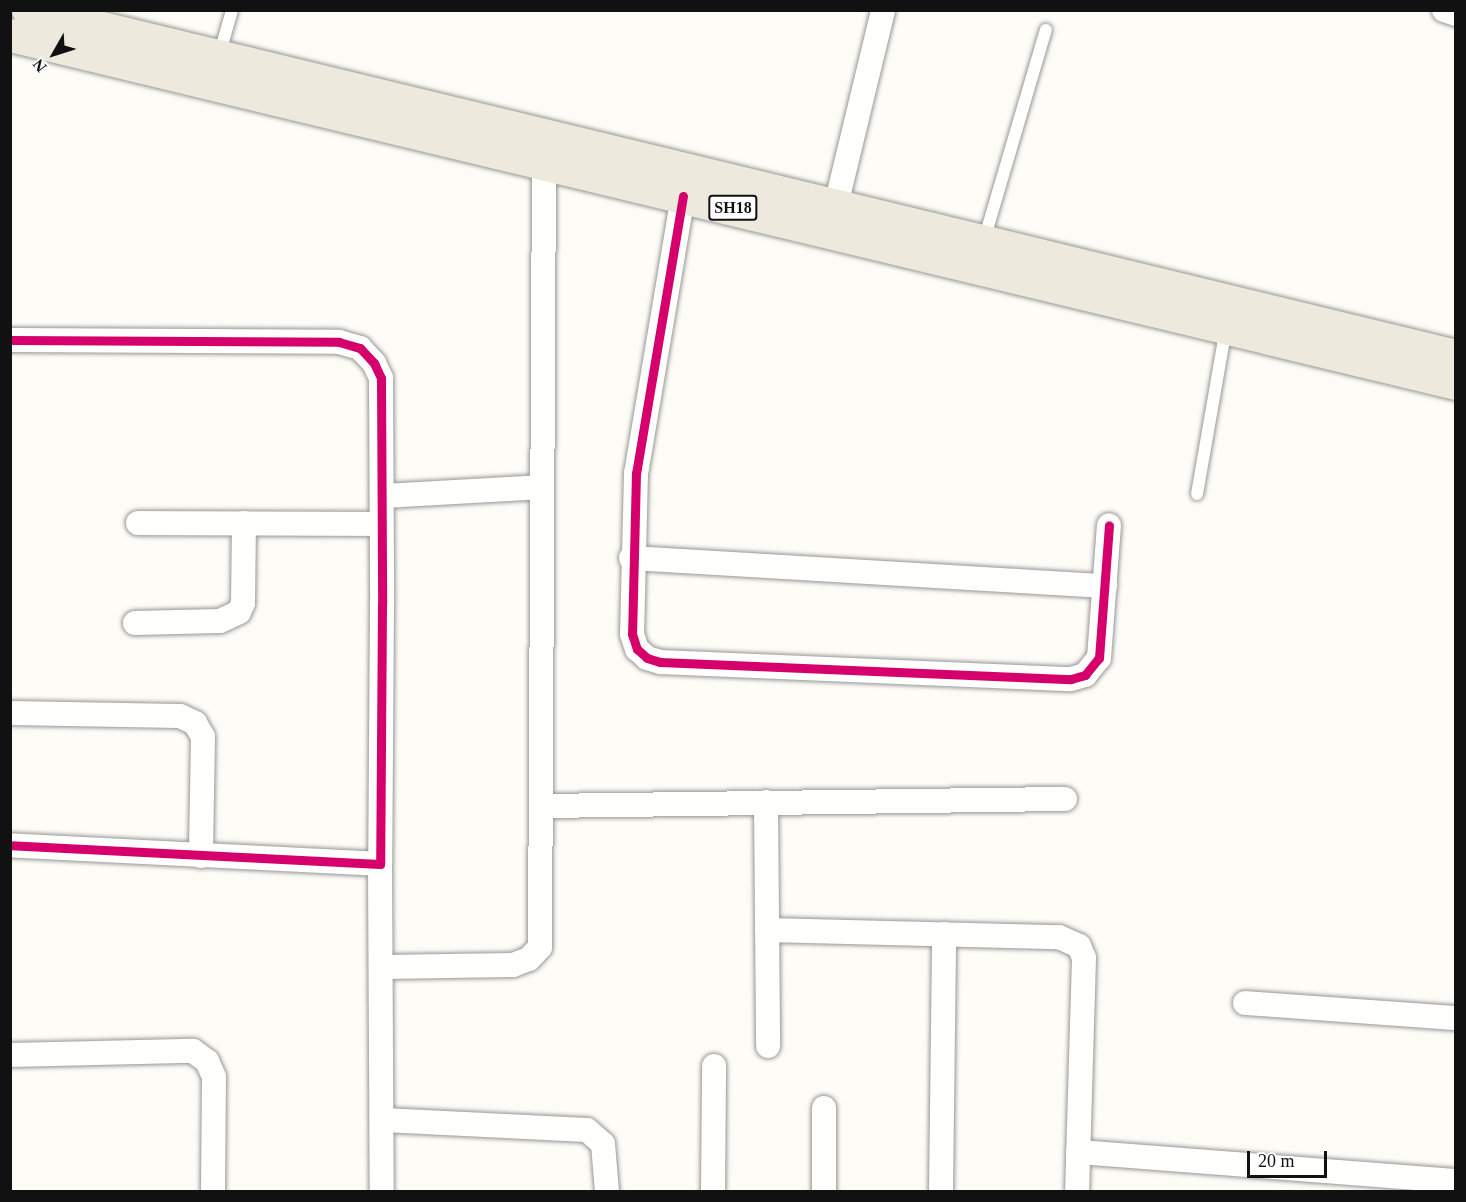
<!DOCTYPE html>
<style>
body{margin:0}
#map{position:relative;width:1466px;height:1202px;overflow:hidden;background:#fdfcf7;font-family:"Times New Roman",serif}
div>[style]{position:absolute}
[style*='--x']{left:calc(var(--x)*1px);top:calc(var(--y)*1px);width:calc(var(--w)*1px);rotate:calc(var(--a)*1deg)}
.roads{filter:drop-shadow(0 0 2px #979795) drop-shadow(0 0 2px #979795)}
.lane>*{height:12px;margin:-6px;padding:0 6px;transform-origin:6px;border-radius:6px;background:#fffffe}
.street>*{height:24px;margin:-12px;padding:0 12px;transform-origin:12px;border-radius:12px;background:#fffffe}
.primary>*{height:33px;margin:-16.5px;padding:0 16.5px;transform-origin:16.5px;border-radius:16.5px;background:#ede9dc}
.cycleway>*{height:9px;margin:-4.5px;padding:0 4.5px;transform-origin:4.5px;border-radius:4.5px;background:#d6006c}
span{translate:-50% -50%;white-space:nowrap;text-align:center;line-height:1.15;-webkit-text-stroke:6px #fff;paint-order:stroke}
.shield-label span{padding:2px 4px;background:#fff;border:2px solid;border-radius:4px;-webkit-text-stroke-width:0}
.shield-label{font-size:16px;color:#111;font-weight:700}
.frame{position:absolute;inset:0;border:12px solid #111;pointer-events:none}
.north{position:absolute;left:24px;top:24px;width:60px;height:60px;-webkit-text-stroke:4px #fff;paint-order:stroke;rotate:231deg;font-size:16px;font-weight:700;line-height:24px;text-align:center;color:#111}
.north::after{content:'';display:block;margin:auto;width:21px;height:27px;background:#111;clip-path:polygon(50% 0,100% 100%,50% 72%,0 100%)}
.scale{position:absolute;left:1247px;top:1151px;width:80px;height:27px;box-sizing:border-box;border:3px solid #111;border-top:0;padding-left:8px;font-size:18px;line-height:21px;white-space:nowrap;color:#111;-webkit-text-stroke:4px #fff;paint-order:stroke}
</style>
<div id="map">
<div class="roads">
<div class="lane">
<div style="--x:219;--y:56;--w:48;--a:-74.2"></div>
<div style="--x:984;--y:240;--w:219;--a:-73.6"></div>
<div style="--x:1197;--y:494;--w:169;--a:-80.1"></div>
</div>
<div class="street">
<div style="--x:1444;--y:10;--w:13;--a:18"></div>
<div style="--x:683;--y:196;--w:281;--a:99.6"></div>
<div style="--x:636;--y:473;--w:161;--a:91.4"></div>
<div style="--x:632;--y:634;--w:16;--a:72"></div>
<div style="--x:637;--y:649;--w:13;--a:42"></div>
<div style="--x:647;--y:658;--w:14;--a:17"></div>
<div style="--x:660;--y:662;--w:411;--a:2.4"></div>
<div style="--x:1071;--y:679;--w:15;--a:-16"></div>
<div style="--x:1085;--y:675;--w:22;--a:-51"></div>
<div style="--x:1099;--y:658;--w:133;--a:-85.7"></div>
<div style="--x:836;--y:205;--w:201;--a:-76.4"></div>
<div style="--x:10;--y:340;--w:329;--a:0.3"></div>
<div style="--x:339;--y:342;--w:22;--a:16"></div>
<div style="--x:360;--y:348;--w:21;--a:47"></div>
<div style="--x:374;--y:363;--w:17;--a:65"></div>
<div style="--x:381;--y:378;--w:226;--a:89.7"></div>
<div style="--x:382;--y:604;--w:260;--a:90.4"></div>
<div style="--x:380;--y:864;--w:370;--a:-177.1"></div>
<div style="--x:382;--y:496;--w:159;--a:-3.2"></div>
<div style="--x:138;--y:523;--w:243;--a:0.2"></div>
<div style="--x:631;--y:558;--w:475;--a:3.4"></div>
<div style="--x:135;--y:623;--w:85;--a:-1.3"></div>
<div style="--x:220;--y:621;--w:21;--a:-25"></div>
<div style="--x:239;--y:612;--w:10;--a:-66"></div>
<div style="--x:243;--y:603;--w:80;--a:-89.3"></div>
<div style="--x:10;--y:713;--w:170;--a:1"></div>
<div style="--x:180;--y:716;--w:17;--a:25"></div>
<div style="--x:195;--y:723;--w:16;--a:60"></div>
<div style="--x:203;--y:737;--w:119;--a:91"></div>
<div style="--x:766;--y:802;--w:244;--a:89.5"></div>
<div style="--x:542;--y:806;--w:523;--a:-0.77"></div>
<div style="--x:380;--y:864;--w:328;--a:89.7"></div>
<div style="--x:767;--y:930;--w:292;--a:1.4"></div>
<div style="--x:1059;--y:937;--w:22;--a:24"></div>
<div style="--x:1079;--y:946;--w:13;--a:67"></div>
<div style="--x:1084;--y:958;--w:234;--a:91.7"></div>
<div style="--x:382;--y:967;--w:131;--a:-0.9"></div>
<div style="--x:513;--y:965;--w:17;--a:-21"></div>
<div style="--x:529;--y:959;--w:16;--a:-47"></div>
<div style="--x:540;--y:947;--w:785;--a:-89.71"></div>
<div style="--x:1245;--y:1003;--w:212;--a:4.1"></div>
<div style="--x:10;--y:1055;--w:183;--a:-1.3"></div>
<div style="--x:193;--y:1051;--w:17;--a:36"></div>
<div style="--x:207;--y:1061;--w:17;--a:66"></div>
<div style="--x:214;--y:1077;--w:115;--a:90.5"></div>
<div style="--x:383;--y:1120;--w:204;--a:2.8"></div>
<div style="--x:587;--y:1130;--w:21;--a:41"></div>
<div style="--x:603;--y:1144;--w:48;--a:85.2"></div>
<div style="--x:1078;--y:1152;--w:379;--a:4.4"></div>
<div style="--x:713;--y:1192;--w:126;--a:-89.5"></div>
<div style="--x:824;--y:1192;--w:84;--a:-90"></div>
<div style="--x:941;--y:1192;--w:258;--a:-89.3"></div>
</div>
<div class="primary">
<div style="--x:28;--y:10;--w:1469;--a:13.62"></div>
<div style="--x:10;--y:35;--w:1487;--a:13.53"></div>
</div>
</div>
<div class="cycleway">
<div style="--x:683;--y:196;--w:281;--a:99.6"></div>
<div style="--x:636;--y:473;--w:161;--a:91.4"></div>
<div style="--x:632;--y:634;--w:16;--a:72"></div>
<div style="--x:637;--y:649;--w:13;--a:42"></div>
<div style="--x:647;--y:658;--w:14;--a:17"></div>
<div style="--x:660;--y:662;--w:411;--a:2.4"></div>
<div style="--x:1071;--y:679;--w:15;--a:-16"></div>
<div style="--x:1085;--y:675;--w:22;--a:-51"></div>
<div style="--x:1099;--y:658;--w:133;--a:-85.7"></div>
<div style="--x:10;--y:340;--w:329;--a:0.3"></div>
<div style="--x:339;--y:342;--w:22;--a:16"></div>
<div style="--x:360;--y:348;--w:21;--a:47"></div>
<div style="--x:374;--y:363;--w:17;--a:65"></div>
<div style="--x:381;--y:378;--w:226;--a:89.7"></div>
<div style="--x:382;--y:604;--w:260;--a:90.4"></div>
<div style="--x:380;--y:864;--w:370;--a:-177.1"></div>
</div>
<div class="shield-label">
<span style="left:733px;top:208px">SH18</span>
</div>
<div class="frame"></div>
<div class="north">N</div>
<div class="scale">20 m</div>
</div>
